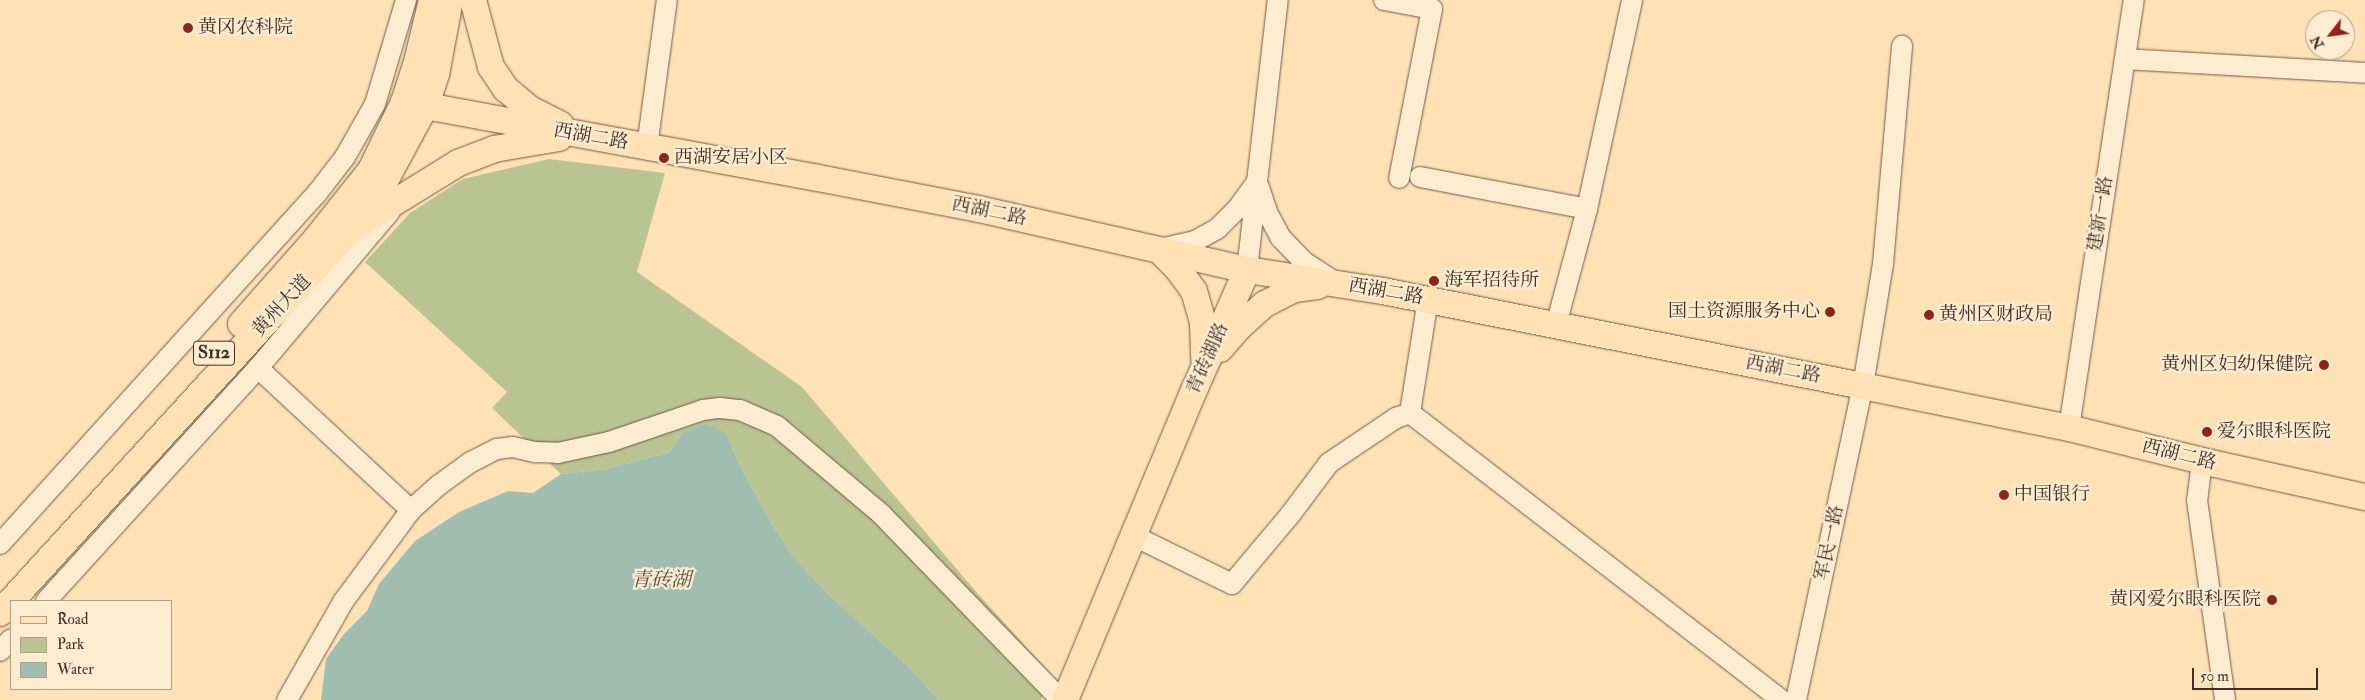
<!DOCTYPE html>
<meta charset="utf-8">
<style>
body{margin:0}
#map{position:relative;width:2365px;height:700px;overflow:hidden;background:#fee2b6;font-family:"IM FELL Double Pica","Noto Serif SC",serif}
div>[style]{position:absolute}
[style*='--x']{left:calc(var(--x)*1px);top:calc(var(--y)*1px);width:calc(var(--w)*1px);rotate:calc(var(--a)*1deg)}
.green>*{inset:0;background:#bac492}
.water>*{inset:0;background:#a0bdb1}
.roads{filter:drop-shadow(0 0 1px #6f5a4b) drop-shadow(0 0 1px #6f5a4b)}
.minor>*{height:20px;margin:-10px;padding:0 10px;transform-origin:10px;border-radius:10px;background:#feecd0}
.major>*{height:26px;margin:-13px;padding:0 13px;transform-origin:13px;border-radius:13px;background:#fee2b6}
.dots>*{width:14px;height:14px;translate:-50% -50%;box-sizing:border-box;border:2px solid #feecd0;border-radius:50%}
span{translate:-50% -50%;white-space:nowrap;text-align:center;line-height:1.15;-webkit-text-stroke:4.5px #feecd0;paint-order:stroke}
.shield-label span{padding:1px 4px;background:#feecd0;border:1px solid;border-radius:4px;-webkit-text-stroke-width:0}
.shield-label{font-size:18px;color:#3f2d27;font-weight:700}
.poi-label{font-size:19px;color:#3f2d27}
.left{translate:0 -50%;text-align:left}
.right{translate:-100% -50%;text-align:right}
.street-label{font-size:19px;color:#3f2d27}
.water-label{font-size:20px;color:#57514a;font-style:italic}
.legend{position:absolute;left:10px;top:600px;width:162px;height:90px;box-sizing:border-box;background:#feecd0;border:1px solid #b2a08c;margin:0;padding:6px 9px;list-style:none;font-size:15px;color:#3f2d27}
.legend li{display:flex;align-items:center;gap:10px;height:25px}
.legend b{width:25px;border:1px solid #b2a08c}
.north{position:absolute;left:2305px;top:10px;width:50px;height:50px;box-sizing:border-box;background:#feecd0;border:1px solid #b2a08c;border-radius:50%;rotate:240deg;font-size:14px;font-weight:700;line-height:20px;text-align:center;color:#3f2d27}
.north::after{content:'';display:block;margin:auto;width:18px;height:22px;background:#8f2418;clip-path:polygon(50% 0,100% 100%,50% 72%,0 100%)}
.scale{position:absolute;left:2192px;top:668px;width:126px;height:22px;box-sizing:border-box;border:2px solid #3f2d27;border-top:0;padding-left:6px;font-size:15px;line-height:18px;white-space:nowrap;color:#3f2d27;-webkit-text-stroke:4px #feecd0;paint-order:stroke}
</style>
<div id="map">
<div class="green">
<div style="clip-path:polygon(549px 159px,665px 173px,637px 272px,802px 387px,978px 594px,1051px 674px,1041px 700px,939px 700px,909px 667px,830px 596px,794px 558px,771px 523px,739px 464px,726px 433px,682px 433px,670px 452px,607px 469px,561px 474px,492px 408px,507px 392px,365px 262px,410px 213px,463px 179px)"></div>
</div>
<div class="water">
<div style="clip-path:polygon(705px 424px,726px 433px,739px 464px,771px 523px,794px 558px,830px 596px,909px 667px,939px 700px,321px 700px,326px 659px,344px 634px,367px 611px,379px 584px,415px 541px,459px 512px,508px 491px,533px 493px,561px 474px,607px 469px,670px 452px,682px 433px)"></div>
</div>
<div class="roads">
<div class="minor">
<div style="--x:1384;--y:0;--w:49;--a:10.6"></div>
<div style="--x:1432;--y:9;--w:172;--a:101"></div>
<div style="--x:2125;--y:59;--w:240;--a:3.3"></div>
<div style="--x:647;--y:147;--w:148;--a:-82.3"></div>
<div style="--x:1420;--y:177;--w:170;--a:10.8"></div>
<div style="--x:1259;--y:187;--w:26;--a:72"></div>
<div style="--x:1267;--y:212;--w:30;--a:62"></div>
<div style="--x:1281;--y:238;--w:33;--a:46"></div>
<div style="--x:1304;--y:262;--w:37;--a:33"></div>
<div style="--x:1160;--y:249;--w:36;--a:-13"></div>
<div style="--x:1195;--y:241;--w:26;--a:-29"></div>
<div style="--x:1218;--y:228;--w:28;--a:-45"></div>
<div style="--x:1238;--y:208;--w:31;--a:-54"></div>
<div style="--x:1247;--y:270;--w:272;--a:-83.5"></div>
<div style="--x:1556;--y:325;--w:120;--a:-75"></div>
<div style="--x:1587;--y:209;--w:214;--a:-77.8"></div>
<div style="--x:258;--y:368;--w:209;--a:42.9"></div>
<div style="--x:411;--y:510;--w:114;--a:126.5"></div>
<div style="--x:343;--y:602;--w:113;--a:119.7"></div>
<div style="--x:1410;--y:413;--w:115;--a:-81"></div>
<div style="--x:2069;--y:428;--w:433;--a:-81.4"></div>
<div style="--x:2202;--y:461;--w:39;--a:97"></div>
<div style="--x:2197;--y:500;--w:202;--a:82"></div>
<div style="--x:411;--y:510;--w:38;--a:-42"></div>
<div style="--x:439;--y:485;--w:39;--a:-36"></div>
<div style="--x:471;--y:462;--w:29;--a:-27"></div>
<div style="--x:497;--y:449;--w:16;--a:-7"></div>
<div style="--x:513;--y:447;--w:23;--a:13"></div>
<div style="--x:535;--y:452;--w:23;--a:2"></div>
<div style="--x:558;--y:453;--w:52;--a:-12.2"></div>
<div style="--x:609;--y:442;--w:99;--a:-18.8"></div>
<div style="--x:703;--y:410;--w:17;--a:-7"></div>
<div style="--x:720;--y:408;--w:20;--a:6"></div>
<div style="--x:740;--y:410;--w:40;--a:23.4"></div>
<div style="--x:777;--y:426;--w:136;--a:40.2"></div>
<div style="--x:881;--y:514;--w:259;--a:45.9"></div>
<div style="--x:1134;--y:536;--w:109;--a:26.1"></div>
<div style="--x:1232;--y:584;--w:90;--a:-50"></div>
<div style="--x:1290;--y:515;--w:65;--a:-53.1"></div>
<div style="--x:1329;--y:463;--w:81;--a:-33.9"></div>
<div style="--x:1396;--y:418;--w:15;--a:-20"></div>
<div style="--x:1410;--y:413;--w:470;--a:37.7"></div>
<div style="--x:0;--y:544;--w:474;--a:-47.9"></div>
<div style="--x:318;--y:192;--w:44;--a:-52.4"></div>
<div style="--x:345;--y:157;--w:61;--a:-60.5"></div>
<div style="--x:375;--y:104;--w:109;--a:-73.4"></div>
<div style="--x:46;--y:601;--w:315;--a:-47.7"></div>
<div style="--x:258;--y:368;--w:205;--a:-49.9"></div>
<div style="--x:0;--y:651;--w:16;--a:-47"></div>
<div style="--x:1796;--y:700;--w:321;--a:-78"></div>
<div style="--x:1863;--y:386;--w:124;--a:-80.7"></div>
<div style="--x:1883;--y:264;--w:219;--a:-85"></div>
</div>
<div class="major">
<div style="--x:473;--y:0;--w:69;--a:75"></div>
<div style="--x:491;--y:67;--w:27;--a:56"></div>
<div style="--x:506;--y:89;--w:31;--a:40"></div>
<div style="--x:530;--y:109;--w:34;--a:27"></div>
<div style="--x:404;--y:102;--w:421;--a:10.4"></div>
<div style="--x:818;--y:178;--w:164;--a:10.9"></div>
<div style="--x:979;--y:209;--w:275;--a:12.8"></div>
<div style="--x:1247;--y:270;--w:138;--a:8.8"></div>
<div style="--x:1383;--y:291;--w:489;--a:11.2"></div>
<div style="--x:1863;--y:386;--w:210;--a:11.5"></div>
<div style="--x:2069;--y:428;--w:137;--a:13.9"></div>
<div style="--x:2202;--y:461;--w:167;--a:12.5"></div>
<div style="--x:361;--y:223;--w:114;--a:-31.7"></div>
<div style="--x:458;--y:163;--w:39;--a:-21"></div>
<div style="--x:494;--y:149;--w:66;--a:-9.6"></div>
<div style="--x:1159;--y:250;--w:27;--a:45"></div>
<div style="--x:1178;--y:269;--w:27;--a:54"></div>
<div style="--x:1194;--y:291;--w:33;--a:74"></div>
<div style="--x:1203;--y:323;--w:37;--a:88"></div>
<div style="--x:241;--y:324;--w:113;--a:-48.6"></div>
<div style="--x:316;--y:239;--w:88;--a:-51.4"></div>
<div style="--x:371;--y:170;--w:76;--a:-64.1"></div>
<div style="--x:404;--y:102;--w:38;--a:-72"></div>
<div style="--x:416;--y:66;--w:68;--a:-76.4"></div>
<div style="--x:1220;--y:349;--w:28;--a:-49"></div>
<div style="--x:1238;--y:328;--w:36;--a:-42"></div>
<div style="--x:1265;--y:304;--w:33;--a:-27"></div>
<div style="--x:1294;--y:289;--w:24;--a:-7"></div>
<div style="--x:0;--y:613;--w:519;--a:-47.58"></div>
<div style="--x:350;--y:230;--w:65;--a:-55.1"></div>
<div style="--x:387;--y:177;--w:82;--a:-61.6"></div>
<div style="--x:426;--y:105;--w:33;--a:-72"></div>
<div style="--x:436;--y:74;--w:75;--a:-79.3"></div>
<div style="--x:1065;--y:700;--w:338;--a:-67.4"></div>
<div style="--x:1195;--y:388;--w:129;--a:-66.2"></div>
</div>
</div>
<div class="dots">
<div style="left:188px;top:28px;background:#8f2418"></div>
<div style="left:664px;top:158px;background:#8f2418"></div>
<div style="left:1434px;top:281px;background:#8f2418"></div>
<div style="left:1830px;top:312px;background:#8f2418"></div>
<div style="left:1929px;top:315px;background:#8f2418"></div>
<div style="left:2324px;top:365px;background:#8f2418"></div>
<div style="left:2207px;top:432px;background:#8f2418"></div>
<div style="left:2004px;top:495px;background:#8f2418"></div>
<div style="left:2272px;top:600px;background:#8f2418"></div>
</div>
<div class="shield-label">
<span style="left:214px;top:353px">S112</span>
</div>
<div class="poi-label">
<span class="left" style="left:198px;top:28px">黄冈农科院</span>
<span class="left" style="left:674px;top:158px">西湖安居小区</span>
<span class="left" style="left:1444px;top:281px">海军招待所</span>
<span class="right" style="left:1820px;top:312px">国土资源服务中心</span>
<span class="left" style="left:1939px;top:315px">黄州区财政局</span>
<span class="right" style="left:2313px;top:365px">黄州区妇幼保健院</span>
<span class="left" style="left:2217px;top:432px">爱尔眼科医院</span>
<span class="left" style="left:2014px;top:495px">中国银行</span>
<span class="right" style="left:2261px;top:600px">黄冈爱尔眼科医院</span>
</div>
<div class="street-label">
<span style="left:591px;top:137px;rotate:10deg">西湖二路</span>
<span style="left:989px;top:212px;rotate:12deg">西湖二路</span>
<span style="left:2101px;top:214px;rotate:-81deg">建新一路</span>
<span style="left:1386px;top:292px;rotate:10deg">西湖二路</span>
<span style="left:282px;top:306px;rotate:-47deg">黄州大道</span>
<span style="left:1208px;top:359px;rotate:-66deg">青砖湖路</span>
<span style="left:1783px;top:370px;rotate:11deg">西湖二路</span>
<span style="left:2179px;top:455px;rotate:14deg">西湖二路</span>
<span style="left:1830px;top:543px;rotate:-78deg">军民一路</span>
</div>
<div class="water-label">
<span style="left:661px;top:579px">青砖湖</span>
</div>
<ul class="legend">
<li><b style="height:6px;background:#fee2b6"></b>Road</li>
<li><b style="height:14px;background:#bac492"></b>Park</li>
<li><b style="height:14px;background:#a0bdb1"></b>Water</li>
</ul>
<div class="north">N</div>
<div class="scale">50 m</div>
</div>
